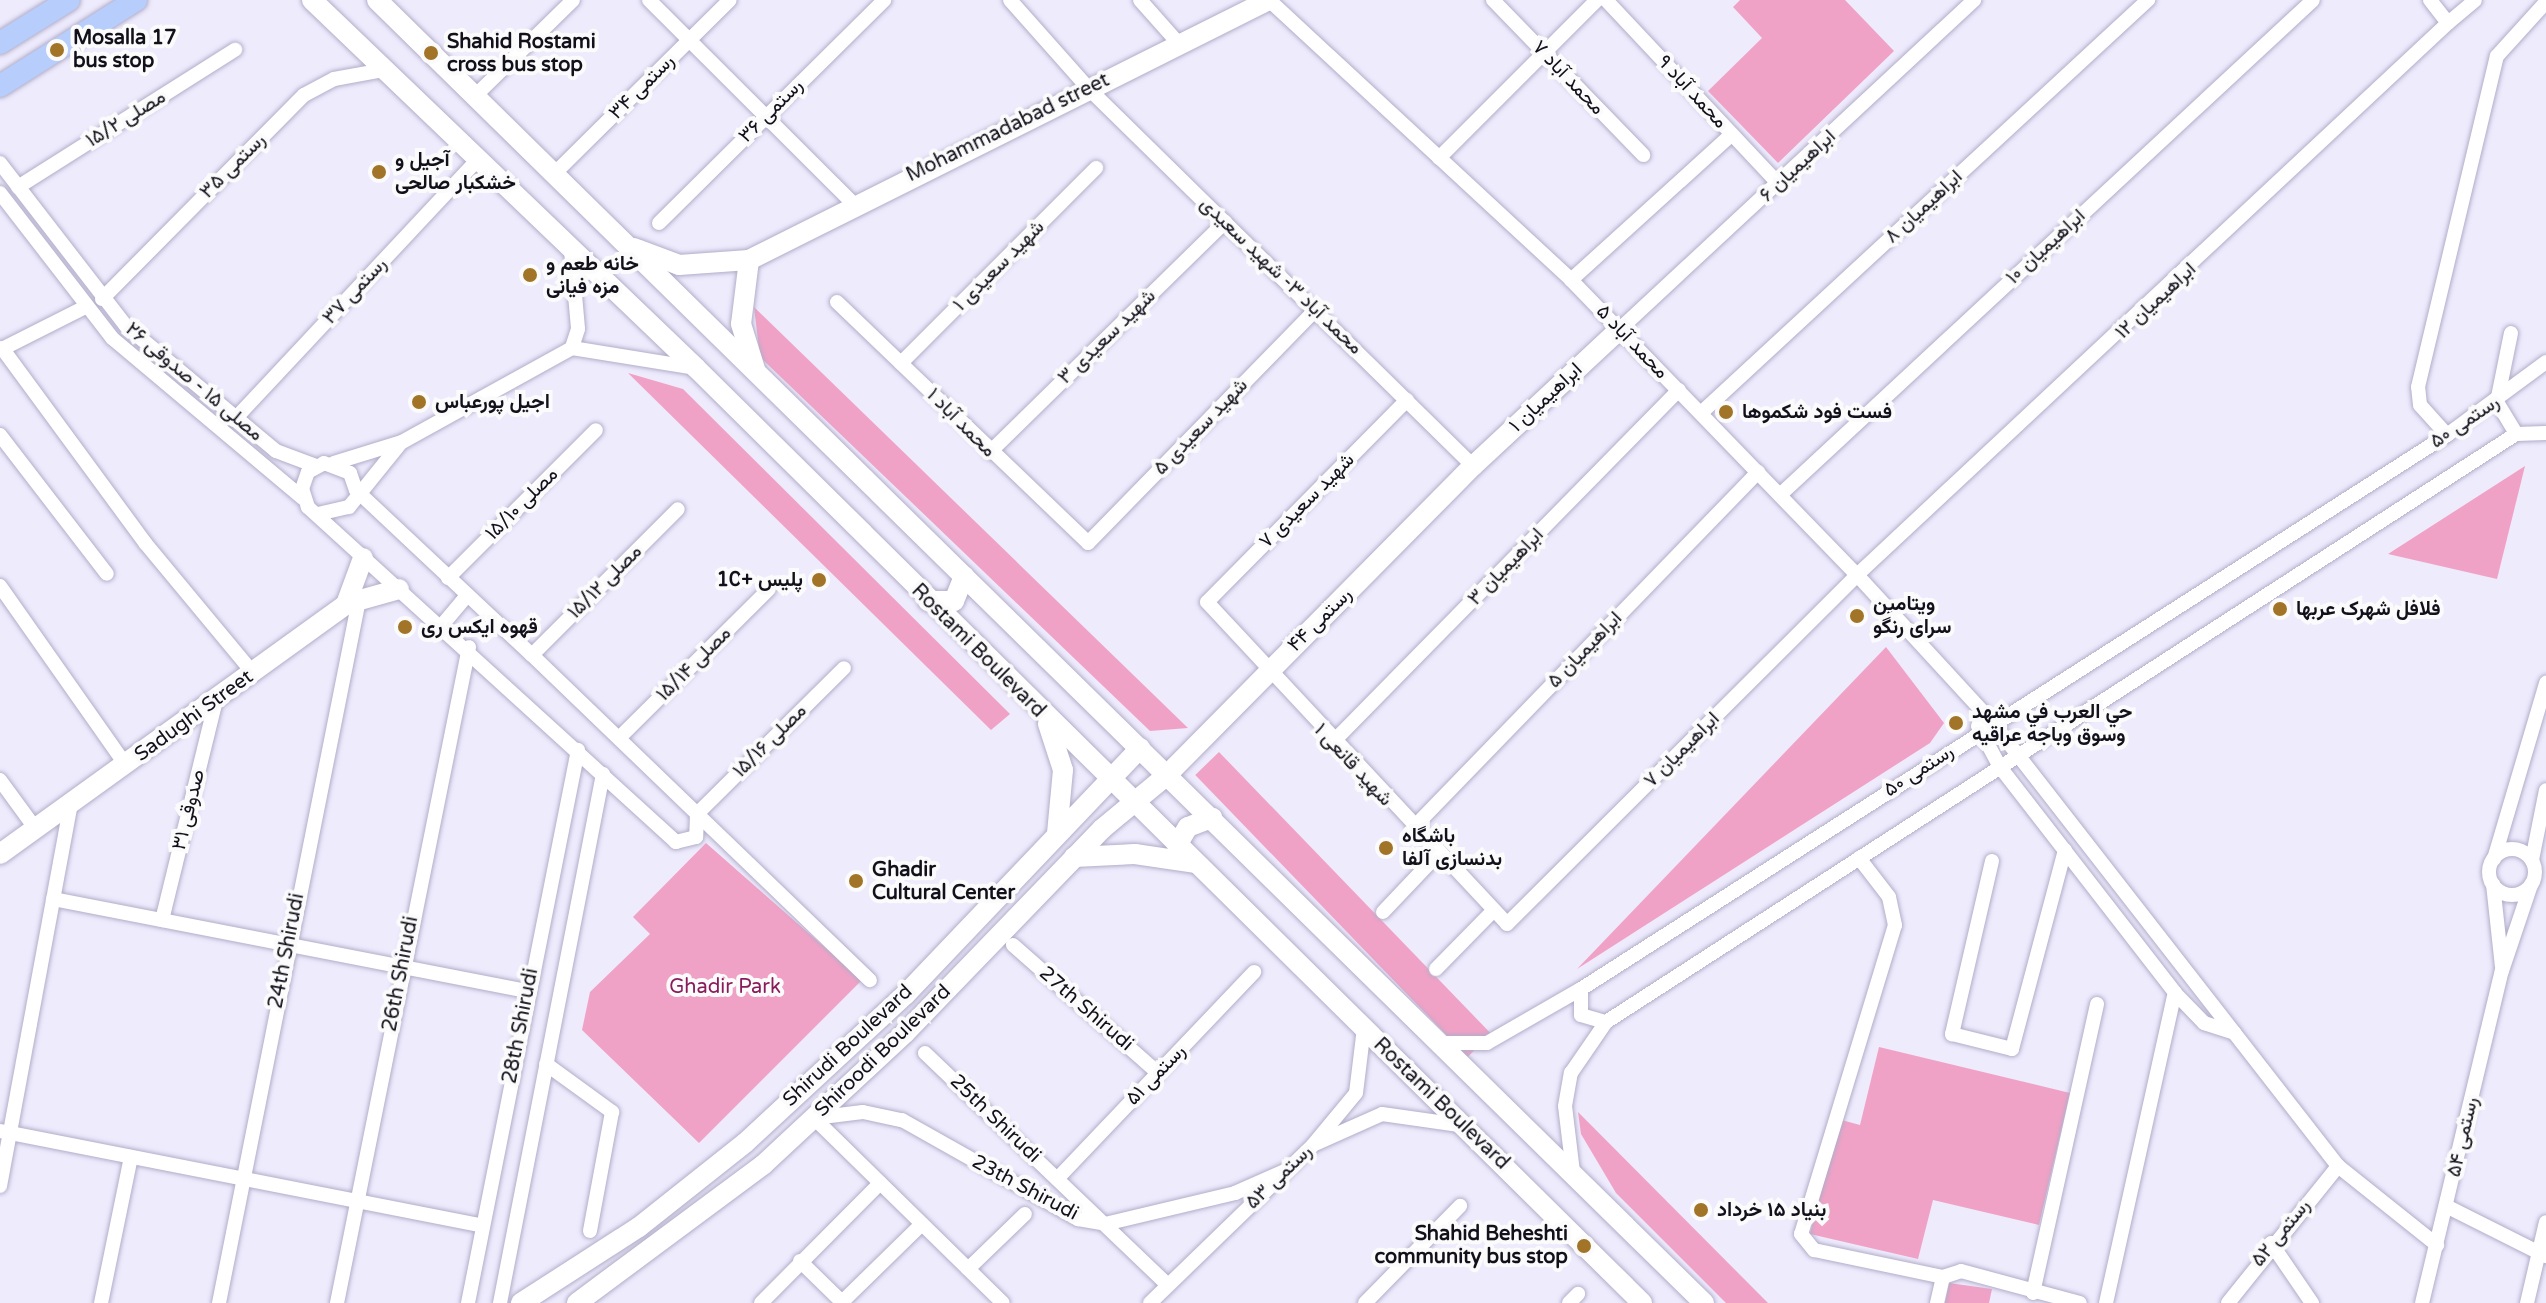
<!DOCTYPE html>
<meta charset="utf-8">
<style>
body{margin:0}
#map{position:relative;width:2546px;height:1303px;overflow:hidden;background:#eeebfd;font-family:"Varela Round",Vazirmatn,sans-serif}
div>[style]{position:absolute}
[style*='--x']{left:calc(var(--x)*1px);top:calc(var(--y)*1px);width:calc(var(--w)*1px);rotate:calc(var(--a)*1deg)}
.green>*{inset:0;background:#f0a2c6;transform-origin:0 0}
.roads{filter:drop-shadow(0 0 2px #b2adc9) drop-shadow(0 0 2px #b2adc9)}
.street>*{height:14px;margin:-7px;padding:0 7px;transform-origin:7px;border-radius:7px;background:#fff}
.street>.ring{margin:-7px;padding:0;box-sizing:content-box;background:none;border:14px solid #fff;border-radius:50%}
.secondary>*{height:20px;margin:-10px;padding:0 10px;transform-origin:10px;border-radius:10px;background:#fff}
.primary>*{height:22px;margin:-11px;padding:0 11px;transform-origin:11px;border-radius:11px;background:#b7cdfb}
.dots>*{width:22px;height:22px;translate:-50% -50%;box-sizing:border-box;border:4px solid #fbfbfb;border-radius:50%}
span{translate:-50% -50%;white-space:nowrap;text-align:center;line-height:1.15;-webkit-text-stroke:8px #fbfbfb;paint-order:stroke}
.poi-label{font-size:20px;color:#12101a;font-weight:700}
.left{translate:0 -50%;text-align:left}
.right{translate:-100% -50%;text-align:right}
.street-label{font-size:20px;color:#12101a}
.park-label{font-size:20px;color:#8a1b5b}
</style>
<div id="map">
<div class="green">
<div style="clip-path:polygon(1740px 0,1845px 0,1894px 51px,1778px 163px,1708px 91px,1762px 38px,1733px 7px)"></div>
<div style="clip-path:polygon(754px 307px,1188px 728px,1150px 731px,760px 357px)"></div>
<div style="clip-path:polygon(628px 373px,683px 389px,1010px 714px,991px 730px)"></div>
<div style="clip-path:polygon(2525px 466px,2497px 579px,2388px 554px)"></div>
<div style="clip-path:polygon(1886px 647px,1944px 723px,1930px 743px,1577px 969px)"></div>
<div style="left:1219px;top:752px;width:392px;height:33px;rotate:46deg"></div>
<div style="clip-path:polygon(706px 843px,862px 980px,699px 1143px,582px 1030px,590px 992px,650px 934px,633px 917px)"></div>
<div style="clip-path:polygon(1879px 1047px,2070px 1093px,2039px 1225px,1933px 1200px,1918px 1259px,1810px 1234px,1838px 1119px,1860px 1125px)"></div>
<div style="clip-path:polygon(1578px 1112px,1768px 1303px,1726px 1303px,1616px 1193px,1581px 1134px)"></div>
<div style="clip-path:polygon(1949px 1283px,1992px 1289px,1989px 1303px,1945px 1303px)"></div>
</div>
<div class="roads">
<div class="street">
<div style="--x:649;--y:0;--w:289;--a:44.9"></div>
<div style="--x:1010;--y:0;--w:118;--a:48.4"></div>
<div style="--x:1088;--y:88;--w:540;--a:44.47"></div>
<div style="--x:1140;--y:0;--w:59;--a:48.4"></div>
<div style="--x:1269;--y:0;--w:412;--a:42.8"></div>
<div style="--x:1571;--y:280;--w:411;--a:45.9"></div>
<div style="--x:1857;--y:575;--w:201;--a:47.4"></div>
<div style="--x:1993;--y:723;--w:561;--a:52.09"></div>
<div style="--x:2338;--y:1166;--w:127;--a:38.6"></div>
<div style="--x:1493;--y:0;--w:216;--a:45.9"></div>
<div style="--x:1606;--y:0;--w:253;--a:46.8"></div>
<div style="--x:2430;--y:0;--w:29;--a:52"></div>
<div style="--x:2448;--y:23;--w:35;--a:-40"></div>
<div style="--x:475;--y:96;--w:137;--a:-44.4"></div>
<div style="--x:1439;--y:158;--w:223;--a:-45"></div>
<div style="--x:0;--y:163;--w:206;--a:52.3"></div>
<div style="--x:126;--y:326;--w:195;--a:39.8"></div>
<div style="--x:276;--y:451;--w:43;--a:20.6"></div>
<div style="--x:554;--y:174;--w:247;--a:-44.7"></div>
<div style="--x:18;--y:187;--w:257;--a:-32.3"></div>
<div style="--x:0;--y:193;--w:183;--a:52.3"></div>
<div style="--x:112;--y:338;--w:249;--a:40"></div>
<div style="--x:659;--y:223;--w:317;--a:-44.7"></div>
<div style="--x:571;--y:250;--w:79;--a:84.9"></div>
<div style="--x:578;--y:329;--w:20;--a:108"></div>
<div style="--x:572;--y:348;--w:126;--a:9.2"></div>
<div style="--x:1571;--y:280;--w:217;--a:-42.2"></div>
<div style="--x:102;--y:299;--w:287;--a:-45.3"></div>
<div style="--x:304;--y:95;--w:34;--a:-28"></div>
<div style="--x:334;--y:79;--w:51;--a:-10.2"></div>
<div style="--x:837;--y:302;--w:348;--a:43.8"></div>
<div style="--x:1088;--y:543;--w:325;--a:-45.7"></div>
<div style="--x:1619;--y:330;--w:485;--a:-42.9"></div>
<div style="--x:2511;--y:333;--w:70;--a:101.5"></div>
<div style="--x:2497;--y:402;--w:37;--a:59"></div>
<div style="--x:2;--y:348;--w:243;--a:53.7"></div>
<div style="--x:146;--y:544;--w:168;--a:50.3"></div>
<div style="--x:0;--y:350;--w:95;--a:-26.8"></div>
<div style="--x:901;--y:363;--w:276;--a:-45"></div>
<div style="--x:1407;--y:400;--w:284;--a:134.7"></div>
<div style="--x:1207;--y:602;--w:440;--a:47"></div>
<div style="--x:1507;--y:924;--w:494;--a:-44.9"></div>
<div style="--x:1857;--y:575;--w:809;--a:-43.05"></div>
<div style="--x:1701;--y:413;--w:609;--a:-42.74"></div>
<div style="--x:234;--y:420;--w:354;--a:-46.9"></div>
<div style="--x:0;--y:435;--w:175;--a:52.4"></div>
<div style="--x:2447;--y:435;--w:40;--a:-132"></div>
<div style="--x:2420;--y:405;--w:18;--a:-96"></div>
<div style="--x:2418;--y:387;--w:340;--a:-76.6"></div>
<div style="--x:2497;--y:56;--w:73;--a:-47.8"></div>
<div style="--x:990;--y:452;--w:329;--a:-44.4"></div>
<div style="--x:334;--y:463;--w:71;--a:-17.2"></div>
<div style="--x:402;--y:442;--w:194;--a:-28.9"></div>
<div style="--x:1780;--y:495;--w:727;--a:-42.88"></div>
<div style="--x:318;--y:514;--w:32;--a:-13"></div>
<div style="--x:349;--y:507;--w:80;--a:-51.1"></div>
<div style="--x:448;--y:578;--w:209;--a:-45"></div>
<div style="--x:0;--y:586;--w:219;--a:54.9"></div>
<div style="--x:443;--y:624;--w:38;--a:-50"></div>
<div style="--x:532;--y:655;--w:206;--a:-45"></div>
<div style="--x:1978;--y:726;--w:47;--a:61.8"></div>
<div style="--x:2000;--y:767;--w:286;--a:52.2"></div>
<div style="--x:2175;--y:993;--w:42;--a:46"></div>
<div style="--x:2204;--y:1023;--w:32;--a:18"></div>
<div style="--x:619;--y:738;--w:211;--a:-44.8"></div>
<div style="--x:1332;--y:743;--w:495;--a:-45.5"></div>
<div style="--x:0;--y:780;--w:59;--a:53.9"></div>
<div style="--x:697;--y:814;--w:23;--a:92"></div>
<div style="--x:696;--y:837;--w:21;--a:166"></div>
<div style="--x:676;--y:842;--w:498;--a:-137.7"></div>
<div style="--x:308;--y:507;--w:19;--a:-108"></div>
<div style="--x:302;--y:489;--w:18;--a:-71"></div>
<div style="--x:308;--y:472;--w:18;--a:-29"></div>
<div style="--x:324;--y:463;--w:28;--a:21"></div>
<div style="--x:350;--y:473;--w:18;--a:71"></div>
<div style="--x:356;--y:490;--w:241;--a:43.2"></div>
<div style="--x:532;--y:655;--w:469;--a:43.9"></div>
<div style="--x:697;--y:814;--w:207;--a:-44.8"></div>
<div style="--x:1413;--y:828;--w:496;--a:-45.9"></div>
<div class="ring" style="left:2489px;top:849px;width:32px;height:32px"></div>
<div style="--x:1859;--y:858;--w:49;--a:52.4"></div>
<div style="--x:1889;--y:897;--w:29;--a:78"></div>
<div style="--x:1895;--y:925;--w:323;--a:106.9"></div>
<div style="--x:1801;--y:1234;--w:21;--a:51"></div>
<div style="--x:1814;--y:1250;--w:132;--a:11.8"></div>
<div style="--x:1943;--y:1277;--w:27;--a:103"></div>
<div style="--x:2494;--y:859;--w:184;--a:-73.5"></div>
<div style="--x:2532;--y:860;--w:71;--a:-78.7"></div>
<div style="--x:1992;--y:861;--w:178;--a:103"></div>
<div style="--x:1952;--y:1034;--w:62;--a:14"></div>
<div style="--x:2012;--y:1049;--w:206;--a:-75.1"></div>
<div style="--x:2493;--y:884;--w:83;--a:83.8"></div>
<div style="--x:53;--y:899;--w:484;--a:11"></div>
<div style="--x:1383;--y:912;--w:80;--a:-46.5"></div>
<div style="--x:162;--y:920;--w:227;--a:-76.2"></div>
<div style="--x:1013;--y:945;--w:193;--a:41.4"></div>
<div style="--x:1436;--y:969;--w:80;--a:-45.5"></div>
<div style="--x:1581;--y:989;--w:26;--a:90"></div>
<div style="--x:1581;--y:1015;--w:26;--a:16"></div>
<div style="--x:1441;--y:1043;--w:46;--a:0"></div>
<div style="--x:1487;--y:1043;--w:108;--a:-29.9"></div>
<div style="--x:1581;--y:989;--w:1028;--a:-32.61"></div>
<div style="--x:2447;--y:435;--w:123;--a:-36.4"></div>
<div style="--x:925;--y:1053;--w:336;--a:43.7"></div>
<div style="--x:546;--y:1064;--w:82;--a:36"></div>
<div style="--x:612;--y:1112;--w:121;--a:100.5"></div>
<div style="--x:814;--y:1118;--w:49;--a:-7"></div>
<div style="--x:863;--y:1112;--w:40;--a:12"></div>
<div style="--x:902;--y:1120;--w:202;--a:29.4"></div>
<div style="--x:1078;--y:1219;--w:27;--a:10"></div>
<div style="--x:1105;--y:1224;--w:134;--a:-13.4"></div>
<div style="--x:1235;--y:1193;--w:57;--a:-23.9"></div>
<div style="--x:814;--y:1118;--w:264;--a:44.4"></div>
<div style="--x:0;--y:1131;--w:491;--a:11.1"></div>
<div style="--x:1317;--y:1143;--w:71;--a:-24"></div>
<div style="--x:1382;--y:1114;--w:78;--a:8.1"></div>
<div style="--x:1573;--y:1172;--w:66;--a:-96.9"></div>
<div style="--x:1565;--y:1106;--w:34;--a:-80"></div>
<div style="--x:1571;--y:1073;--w:62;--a:-55.5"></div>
<div style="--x:1606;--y:1022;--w:1083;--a:-32.87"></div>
<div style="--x:2516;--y:434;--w:30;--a:-2"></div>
<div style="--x:1057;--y:1179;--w:286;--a:-46.4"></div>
<div style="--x:0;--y:1186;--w:390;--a:-79.5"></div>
<div style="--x:2446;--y:1206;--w:112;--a:26.6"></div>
<div style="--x:2271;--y:1243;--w:73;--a:55.7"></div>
<div style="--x:800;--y:1261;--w:59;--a:44.3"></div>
<div style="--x:968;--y:1269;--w:79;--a:-44"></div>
<div style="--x:1943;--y:1277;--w:19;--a:-18"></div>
<div style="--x:1961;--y:1271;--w:123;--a:15.1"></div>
<div style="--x:2033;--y:1293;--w:296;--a:-77.5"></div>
<div style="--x:101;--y:1303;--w:149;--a:-78.4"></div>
<div style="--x:219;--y:1303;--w:717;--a:-78.74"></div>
<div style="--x:337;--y:1303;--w:669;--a:-78.62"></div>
<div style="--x:468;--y:1303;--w:564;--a:-78.75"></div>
<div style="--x:500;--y:1303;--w:539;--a:-78.98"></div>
<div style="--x:761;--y:1303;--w:169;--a:-45.2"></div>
<div style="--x:841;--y:1303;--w:113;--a:-44.3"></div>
<div style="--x:1150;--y:1303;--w:227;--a:-44.1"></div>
<div style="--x:1313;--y:1145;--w:67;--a:-50.4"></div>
<div style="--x:1356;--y:1093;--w:65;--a:-83"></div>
<div style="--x:1365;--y:1303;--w:136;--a:-45.6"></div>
<div style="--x:1569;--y:1303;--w:13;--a:-45"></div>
<div style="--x:2106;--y:1303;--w:318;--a:-77.5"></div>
<div style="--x:2228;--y:1303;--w:176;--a:-51.2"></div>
<div style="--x:2422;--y:1303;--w:342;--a:-76.5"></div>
<div style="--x:2502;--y:971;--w:91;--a:-71.4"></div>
<div style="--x:2527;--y:1303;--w:83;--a:-76.8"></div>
</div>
<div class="secondary">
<div style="--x:312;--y:0;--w:532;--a:43.78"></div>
<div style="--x:696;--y:368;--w:1330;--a:44.66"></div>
<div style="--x:377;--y:0;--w:1860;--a:44.48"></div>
<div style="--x:634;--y:248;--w:48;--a:20.7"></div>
<div style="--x:679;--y:265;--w:70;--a:-4.1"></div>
<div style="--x:749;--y:260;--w:581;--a:-26.57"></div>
<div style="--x:749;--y:260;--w:64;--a:97.1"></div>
<div style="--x:741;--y:324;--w:47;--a:72.7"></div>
<div style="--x:928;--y:601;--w:26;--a:0"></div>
<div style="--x:954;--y:601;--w:27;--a:-68"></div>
<div style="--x:346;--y:604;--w:55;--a:-15.8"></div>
<div style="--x:1048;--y:724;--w:48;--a:71.9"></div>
<div style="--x:1063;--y:770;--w:63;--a:95.4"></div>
<div style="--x:1177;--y:845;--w:21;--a:-59"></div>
<div style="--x:1188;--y:827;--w:26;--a:-21"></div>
<div style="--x:0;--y:854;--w:427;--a:-35.8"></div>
<div style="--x:346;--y:604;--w:49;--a:-69.7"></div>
<div style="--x:1074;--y:857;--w:61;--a:-2.8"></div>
<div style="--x:1135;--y:854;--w:62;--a:8.4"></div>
<div style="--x:521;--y:1303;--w:140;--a:-32.8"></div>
<div style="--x:639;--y:1227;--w:135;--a:-38.4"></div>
<div style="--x:745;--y:1143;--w:218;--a:-42.8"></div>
<div style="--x:905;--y:995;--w:341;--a:-46.4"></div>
<div style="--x:577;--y:1303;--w:232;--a:-36.6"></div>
<div style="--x:763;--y:1165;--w:194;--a:-42.9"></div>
<div style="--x:905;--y:1033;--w:284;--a:-46"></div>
<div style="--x:1102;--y:829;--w:85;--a:-39.7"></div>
<div style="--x:1167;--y:775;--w:435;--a:-45.3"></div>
<div style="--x:1473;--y:466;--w:200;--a:-43"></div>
</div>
<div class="primary">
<div style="--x:0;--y:43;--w:81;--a:-31.9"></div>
<div style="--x:0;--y:86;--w:161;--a:-32.3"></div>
</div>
</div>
<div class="dots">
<div style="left:57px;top:50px;background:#a27427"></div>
<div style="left:431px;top:53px;background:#a27427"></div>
<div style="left:379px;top:172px;background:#a27427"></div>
<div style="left:530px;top:275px;background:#a27427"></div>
<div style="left:419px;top:402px;background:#a27427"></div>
<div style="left:1726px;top:412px;background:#a27427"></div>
<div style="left:819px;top:580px;background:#a27427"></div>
<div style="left:2280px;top:609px;background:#a27427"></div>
<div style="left:1857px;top:616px;background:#a27427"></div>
<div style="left:405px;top:627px;background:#a27427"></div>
<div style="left:1956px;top:723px;background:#a27427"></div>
<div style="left:1386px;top:848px;background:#a27427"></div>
<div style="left:856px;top:881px;background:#a27427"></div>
<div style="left:1701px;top:1210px;background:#a27427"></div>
<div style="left:1584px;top:1246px;background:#a27427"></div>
</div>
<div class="poi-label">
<span class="left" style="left:73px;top:50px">Mosalla 17<br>bus stop</span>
<span class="left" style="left:447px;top:54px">Shahid Rostami<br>cross bus stop</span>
<span class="left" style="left:395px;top:172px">آجیل و<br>خشکبار صالحی</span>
<span class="left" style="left:546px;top:276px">خانه طعم و<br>مزه فیانی</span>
<span class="left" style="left:435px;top:402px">اجیل پورعباس</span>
<span class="left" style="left:1742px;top:412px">فست فود شکموها</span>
<span class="right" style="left:803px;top:580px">پلیس +10</span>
<span class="left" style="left:1873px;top:616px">ویتامین<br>سرای رنگو</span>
<span class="left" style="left:2296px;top:609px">فلافل شهرک عربها</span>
<span class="left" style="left:421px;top:627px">قهوه ایکس ری</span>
<span class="left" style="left:1972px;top:724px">حي العرب في مشهد<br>وسوق وباجه عراقيه</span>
<span class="left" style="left:1402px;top:848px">باشگاه<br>بدنسازی آلفا</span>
<span class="left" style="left:872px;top:882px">Ghadir<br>Cultural Center</span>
<span class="left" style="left:1717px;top:1210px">بنیاد ۱۵ خرداد</span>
<span class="right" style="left:1568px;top:1246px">Shahid Beheshti<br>community bus stop</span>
</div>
<div class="street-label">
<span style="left:1568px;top:78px;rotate:46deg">محمد آباد ۷</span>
<span style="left:642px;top:87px;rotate:-45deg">رستمی ۳۴</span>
<span style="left:1692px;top:92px;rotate:47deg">محمد آباد ۹</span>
<span style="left:771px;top:111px;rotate:-45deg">رستمی ۳۶</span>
<span style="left:126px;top:119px;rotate:-32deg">مصلی ۱۵/۲</span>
<span style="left:1008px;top:128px;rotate:-26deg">Mohammadabad street</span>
<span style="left:233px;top:166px;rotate:-45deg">رستمی ۳۵</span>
<span style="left:1798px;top:166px;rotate:-43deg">ابراهیمیان ۶</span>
<span style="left:1924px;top:207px;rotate:-43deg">ابراهیمیان ۸</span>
<span style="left:2046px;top:247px;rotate:-43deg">ابراهیمیان ۱۰</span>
<span style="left:999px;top:266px;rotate:-45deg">شهید سعیدی ۱</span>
<span style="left:1281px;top:276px;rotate:44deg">محمد آباد ۳- شهید سعیدی</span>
<span style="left:355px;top:291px;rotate:-47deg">رستمی ۳۷</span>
<span style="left:2156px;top:301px;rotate:-43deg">ابراهیمیان ۱۲</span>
<span style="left:1107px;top:337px;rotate:-44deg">شهید سعیدی ۳</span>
<span style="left:1632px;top:342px;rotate:46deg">محمد آباد ۵</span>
<span style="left:194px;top:382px;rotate:40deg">مصلی ۱۵ - صدوقی ۲۶</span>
<span style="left:1546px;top:398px;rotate:-43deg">ابراهیمیان ۱</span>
<span style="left:2465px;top:422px;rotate:-34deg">رستمی ۵۰</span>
<span style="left:961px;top:423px;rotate:45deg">محمد آباد ۱</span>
<span style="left:1201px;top:427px;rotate:-46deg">شهید سعیدی ۵</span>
<span style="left:1307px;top:501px;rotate:-45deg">شهید سعیدی ۷</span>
<span style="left:522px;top:504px;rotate:-45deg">مصلی ۱۵/۱۰</span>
<span style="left:1506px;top:567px;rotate:-46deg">ابراهیمیان ۳</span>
<span style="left:605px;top:582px;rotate:-45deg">مصلی ۱۵/۱۲</span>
<span style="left:1320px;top:620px;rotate:-45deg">رستمی ۴۴</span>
<span style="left:1585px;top:650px;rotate:-46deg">ابراهیمیان ۵</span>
<span style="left:978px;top:651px;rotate:45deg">Rostami Boulevard</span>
<span style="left:694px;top:664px;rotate:-45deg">مصلی ۱۵/۱۴</span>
<span style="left:194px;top:716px;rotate:-36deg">Sadughi Street</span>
<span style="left:770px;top:741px;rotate:-45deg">مصلی ۱۵/۱۶</span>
<span style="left:1682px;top:750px;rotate:-45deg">ابراهیمیان ۷</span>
<span style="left:1353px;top:765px;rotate:47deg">شهید قانعی ۱</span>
<span style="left:1919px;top:771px;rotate:-33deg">رستمی ۵۰</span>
<span style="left:189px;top:810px;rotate:-76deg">صدوقی ۳۱</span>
<span style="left:287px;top:951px;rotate:-79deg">24th Shirudi</span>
<span style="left:401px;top:974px;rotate:-79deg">26th Shirudi</span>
<span style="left:1086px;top:1009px;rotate:41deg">27th Shirudi</span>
<span style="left:521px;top:1026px;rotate:-79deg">28th Shirudi</span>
<span style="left:848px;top:1046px;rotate:-43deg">Shirudi Boulevard</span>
<span style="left:883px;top:1051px;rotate:-44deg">Shiroodi Boulevard</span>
<span style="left:1156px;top:1075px;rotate:-46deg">رستمی ۵۱</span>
<span style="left:1441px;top:1104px;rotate:44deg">Rostami Boulevard</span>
<span style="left:995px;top:1119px;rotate:44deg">25th Shirudi</span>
<span style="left:2463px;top:1137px;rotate:-77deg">رستمی ۵۴</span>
<span style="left:1279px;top:1177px;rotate:-44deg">رستمی ۵۳</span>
<span style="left:1025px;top:1188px;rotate:28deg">23th Shirudi</span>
<span style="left:2281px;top:1233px;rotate:-51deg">رستمی ۵۲</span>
</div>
<div class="park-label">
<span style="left:725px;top:987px">Ghadir Park</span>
</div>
</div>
